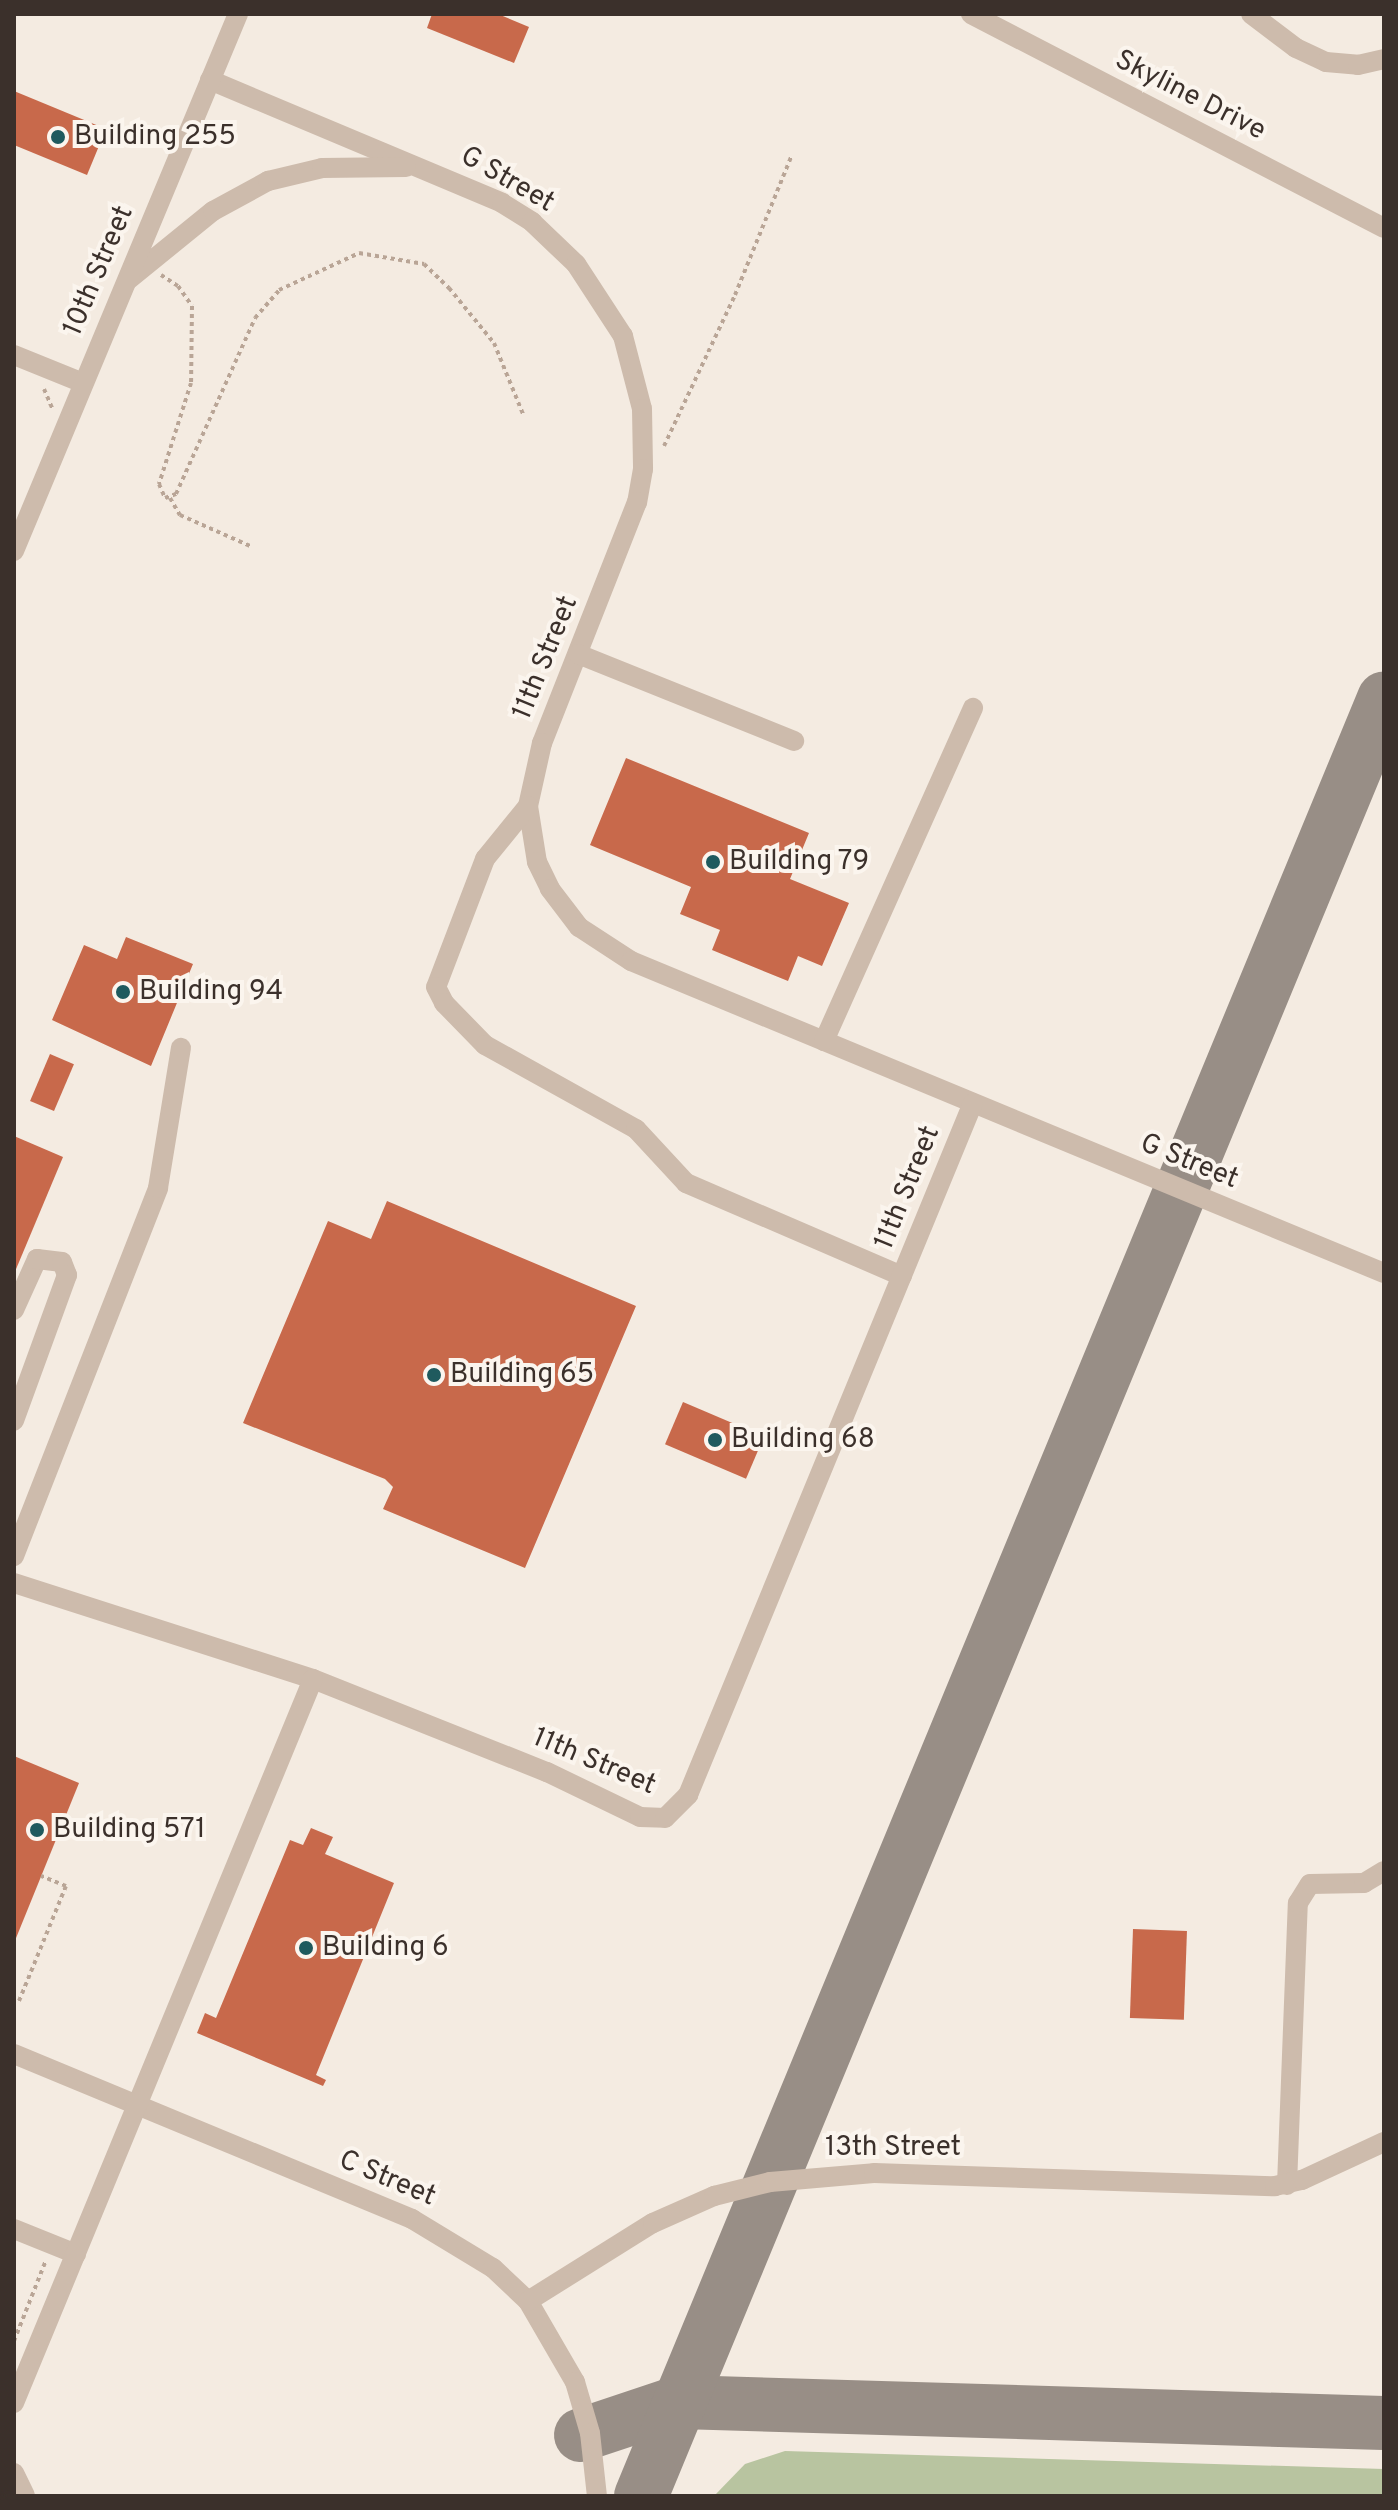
<!DOCTYPE html>
<style>
body{margin:0}
#map{position:relative;width:1398px;height:2510px;overflow:hidden;background:#f4ebe1;font-family:Overpass,sans-serif}
div>[style]{position:absolute}
[style*='--x']{left:calc(var(--x)*1px);top:calc(var(--y)*1px);width:calc(var(--w)*1px);rotate:calc(var(--a)*1deg)}
.green>*{inset:0;background:#b8c4a0}
.taxiway>*{height:54px;margin:-27px;padding:0 27px;transform-origin:27px;border-radius:27px;background:#988e86}
.building>*{inset:0;background:#c8694b;transform-origin:0 0}
.path>*{height:4px;margin-top:-2px;transform-origin:0;background:repeating-linear-gradient(90deg,#b9a596 0 4px,transparent 0 8px)}
.minor>*{height:20px;margin:-10px;padding:0 10px;transform-origin:10px;border-radius:10px;background:#cdbbac}
.dots>*{width:22px;height:22px;translate:-50% -50%;box-sizing:border-box;border:4px solid #fbf5ee;border-radius:50%}
span{translate:-50% -50%;white-space:nowrap;text-align:center;line-height:1.15;-webkit-text-stroke:8px #fbf5ee;paint-order:stroke}
.street-label{font-size:28px;color:#3b302b}
.poi-label{font-size:28px;color:#3b302b}
.left{translate:0 -50%;text-align:left}
.frame{position:absolute;inset:0;border:16px solid #3b302b;pointer-events:none}
</style>
<div id="map">
<div class="green">
<div style="clip-path:polygon(785px 2451px,1384px 2469px,1384px 2496px,714px 2496px,745px 2464px)"></div>
</div>
<div class="taxiway">
<div style="--x:581;--y:2435;--w:104;--a:-18.4"></div>
<div style="--x:680;--y:2402;--w:704;--a:1.71"></div>
<div style="--x:641;--y:2496;--w:1945;--a:-67.54"></div>
</div>
<div class="building">
<div style="clip-path:polygon(432px 14px,498px 14px,529px 27px,514px 63px,427px 28px)"></div>
<div style="clip-path:polygon(14px 91px,106px 129px,87px 175px,14px 145px)"></div>
<div style="clip-path:polygon(626px 758px,809px 833px,790px 879px,849px 903px,822px 966px,798px 956px,788px 981px,712px 950px,720px 930px,680px 914px,691px 887px,590px 845px)"></div>
<div style="clip-path:polygon(126px 937px,193px 964px,151px 1066px,52px 1020px,84px 945px,117px 959px)"></div>
<div style="left:50px;top:1054px;width:26px;height:51px;rotate:23deg"></div>
<div style="clip-path:polygon(14px 1136px,63px 1157px,14px 1274px)"></div>
<div style="clip-path:polygon(387px 1201px,636px 1306px,525px 1568px,383px 1509px,393px 1487px,385px 1479px,243px 1423px,328px 1221px,371px 1239px)"></div>
<div style="left:683px;top:1402px;width:88px;height:46px;rotate:23deg"></div>
<div style="clip-path:polygon(14px 1756px,79px 1783px,14px 1943px)"></div>
<div style="clip-path:polygon(311px 1828px,333px 1837px,325px 1854px,394px 1883px,316px 2075px,326px 2080px,323px 2086px,197px 2033px,205px 2013px,216px 2018px,290px 1840px,303px 1845px)"></div>
<div style="left:1133px;top:1929px;width:54px;height:89px;rotate:2deg"></div>
</div>
<div class="path">
<div style="--x:161;--y:275;--w:20;--a:33"></div>
<div style="--x:178;--y:286;--w:24;--a:55"></div>
<div style="--x:192;--y:306;--w:77;--a:90.7"></div>
<div style="--x:191;--y:383;--w:106;--a:107.6"></div>
<div style="--x:159;--y:484;--w:15;--a:67"></div>
<div style="--x:165;--y:498;--w:12;--a:-20"></div>
<div style="--x:176;--y:494;--w:193;--a:-65.8"></div>
<div style="--x:255;--y:318;--w:37;--a:-49"></div>
<div style="--x:279;--y:290;--w:88;--a:-24.8"></div>
<div style="--x:359;--y:253;--w:66;--a:9.6"></div>
<div style="--x:424;--y:264;--w:35;--a:44"></div>
<div style="--x:449;--y:288;--w:71;--a:50.7"></div>
<div style="--x:494;--y:343;--w:77;--a:67.8"></div>
<div style="--x:44;--y:389;--w:21;--a:67"></div>
<div style="--x:664;--y:446;--w:167;--a:-64.8"></div>
<div style="--x:735;--y:295;--w:149;--a:-67.9"></div>
<div style="--x:170;--y:498;--w:20;--a:60"></div>
<div style="--x:180;--y:515;--w:77;--a:23.9"></div>
<div style="--x:19;--y:2001;--w:124;--a:-67.8"></div>
<div style="--x:66;--y:1886;--w:27;--a:-158"></div>
<div style="--x:14;--y:2341;--w:87;--a:-68.4"></div>
</div>
<div class="minor">
<div style="--x:971;--y:14;--w:465;--a:27.4"></div>
<div style="--x:1251;--y:14;--w:56;--a:37.1"></div>
<div style="--x:1296;--y:48;--w:33;--a:25"></div>
<div style="--x:1326;--y:62;--w:32;--a:5"></div>
<div style="--x:1358;--y:65;--w:27;--a:-13"></div>
<div style="--x:210;--y:80;--w:317;--a:22.8"></div>
<div style="--x:502;--y:203;--w:36;--a:32"></div>
<div style="--x:532;--y:222;--w:61;--a:43.7"></div>
<div style="--x:576;--y:264;--w:86;--a:56.9"></div>
<div style="--x:623;--y:336;--w:75;--a:75.4"></div>
<div style="--x:642;--y:409;--w:60;--a:89"></div>
<div style="--x:643;--y:469;--w:34;--a:100"></div>
<div style="--x:637;--y:502;--w:259;--a:111.5"></div>
<div style="--x:542;--y:743;--w:65;--a:102.5"></div>
<div style="--x:528;--y:806;--w:57;--a:80.9"></div>
<div style="--x:537;--y:862;--w:30;--a:64"></div>
<div style="--x:550;--y:889;--w:48;--a:52.7"></div>
<div style="--x:579;--y:927;--w:62;--a:33.2"></div>
<div style="--x:631;--y:961;--w:815;--a:22.51"></div>
<div style="--x:128;--y:280;--w:109;--a:-39.1"></div>
<div style="--x:213;--y:211;--w:63;--a:-28.6"></div>
<div style="--x:268;--y:181;--w:56;--a:-13.5"></div>
<div style="--x:322;--y:168;--w:84;--a:-0.7"></div>
<div style="--x:14;--y:355;--w:74;--a:22.1"></div>
<div style="--x:14;--y:551;--w:582;--a:-67.36"></div>
<div style="--x:578;--y:654;--w:233;--a:21.9"></div>
<div style="--x:528;--y:806;--w:68;--a:129.1"></div>
<div style="--x:485;--y:859;--w:137;--a:110.9"></div>
<div style="--x:436;--y:987;--w:18;--a:63"></div>
<div style="--x:444;--y:1003;--w:59;--a:45.7"></div>
<div style="--x:485;--y:1045;--w:173;--a:29.1"></div>
<div style="--x:636;--y:1129;--w:74;--a:47.2"></div>
<div style="--x:686;--y:1183;--w:235;--a:23.3"></div>
<div style="--x:824;--y:1041;--w:365;--a:-65.9"></div>
<div style="--x:14;--y:1310;--w:56;--a:-65.7"></div>
<div style="--x:37;--y:1259;--w:25;--a:7"></div>
<div style="--x:62;--y:1262;--w:14;--a:69"></div>
<div style="--x:67;--y:1275;--w:155;--a:110"></div>
<div style="--x:14;--y:1556;--w:395;--a:-68.6"></div>
<div style="--x:158;--y:1188;--w:142;--a:-80.7"></div>
<div style="--x:14;--y:1583;--w:314;--a:17.8"></div>
<div style="--x:313;--y:1679;--w:252;--a:21.7"></div>
<div style="--x:547;--y:1772;--w:103;--a:25.8"></div>
<div style="--x:640;--y:1817;--w:25;--a:2"></div>
<div style="--x:665;--y:1818;--w:33;--a:-45"></div>
<div style="--x:688;--y:1795;--w:748;--a:-67.62"></div>
<div style="--x:14;--y:2054;--w:431;--a:22.5"></div>
<div style="--x:412;--y:2219;--w:95;--a:31.2"></div>
<div style="--x:493;--y:2268;--w:48;--a:43.3"></div>
<div style="--x:528;--y:2301;--w:94;--a:59.9"></div>
<div style="--x:575;--y:2382;--w:53;--a:73.6"></div>
<div style="--x:590;--y:2433;--w:63;--a:83.7"></div>
<div style="--x:1287;--y:2185;--w:282;--a:-87.8"></div>
<div style="--x:1298;--y:1903;--w:22;--a:-58"></div>
<div style="--x:1310;--y:1884;--w:54;--a:-1.1"></div>
<div style="--x:1364;--y:1883;--w:23;--a:-31"></div>
<div style="--x:14;--y:2229;--w:67;--a:22"></div>
<div style="--x:528;--y:2301;--w:147;--a:-32"></div>
<div style="--x:653;--y:2223;--w:67;--a:-23.9"></div>
<div style="--x:714;--y:2196;--w:58;--a:-14"></div>
<div style="--x:770;--y:2182;--w:104;--a:-4.9"></div>
<div style="--x:874;--y:2173;--w:401;--a:1.9"></div>
<div style="--x:1275;--y:2186;--w:28;--a:-13"></div>
<div style="--x:1302;--y:2180;--w:90;--a:-24.9"></div>
<div style="--x:14;--y:2403;--w:783;--a:-67.56"></div>
<div style="--x:14;--y:2473;--w:25;--a:64"></div>
</div>
<div class="dots">
<div style="left:58px;top:137px;background:#1f5a5e"></div>
<div style="left:713px;top:862px;background:#1f5a5e"></div>
<div style="left:123px;top:992px;background:#1f5a5e"></div>
<div style="left:434px;top:1375px;background:#1f5a5e"></div>
<div style="left:715px;top:1440px;background:#1f5a5e"></div>
<div style="left:37px;top:1830px;background:#1f5a5e"></div>
<div style="left:306px;top:1948px;background:#1f5a5e"></div>
</div>
<div class="street-label">
<span style="left:1190px;top:96px;rotate:27deg">Skyline Drive</span>
<span style="left:507px;top:180px;rotate:30deg">G Street</span>
<span style="left:99px;top:271px;rotate:-67deg">10th Street</span>
<span style="left:546px;top:658px;rotate:-68deg">11th Street</span>
<span style="left:1189px;top:1162px;rotate:22deg">G Street</span>
<span style="left:908px;top:1188px;rotate:-68deg">11th Street</span>
<span style="left:594px;top:1762px;rotate:23deg">11th Street</span>
<span style="left:893px;top:2148px">13th Street</span>
<span style="left:387px;top:2179px;rotate:23deg">C Street</span>
</div>
<div class="poi-label">
<span class="left" style="left:74px;top:137px">Building 255</span>
<span class="left" style="left:729px;top:862px">Building 79</span>
<span class="left" style="left:139px;top:992px">Building 94</span>
<span class="left" style="left:450px;top:1375px">Building 65</span>
<span class="left" style="left:731px;top:1440px">Building 68</span>
<span class="left" style="left:53px;top:1830px">Building 571</span>
<span class="left" style="left:322px;top:1948px">Building 6</span>
</div>
<div class="frame"></div>
</div>
